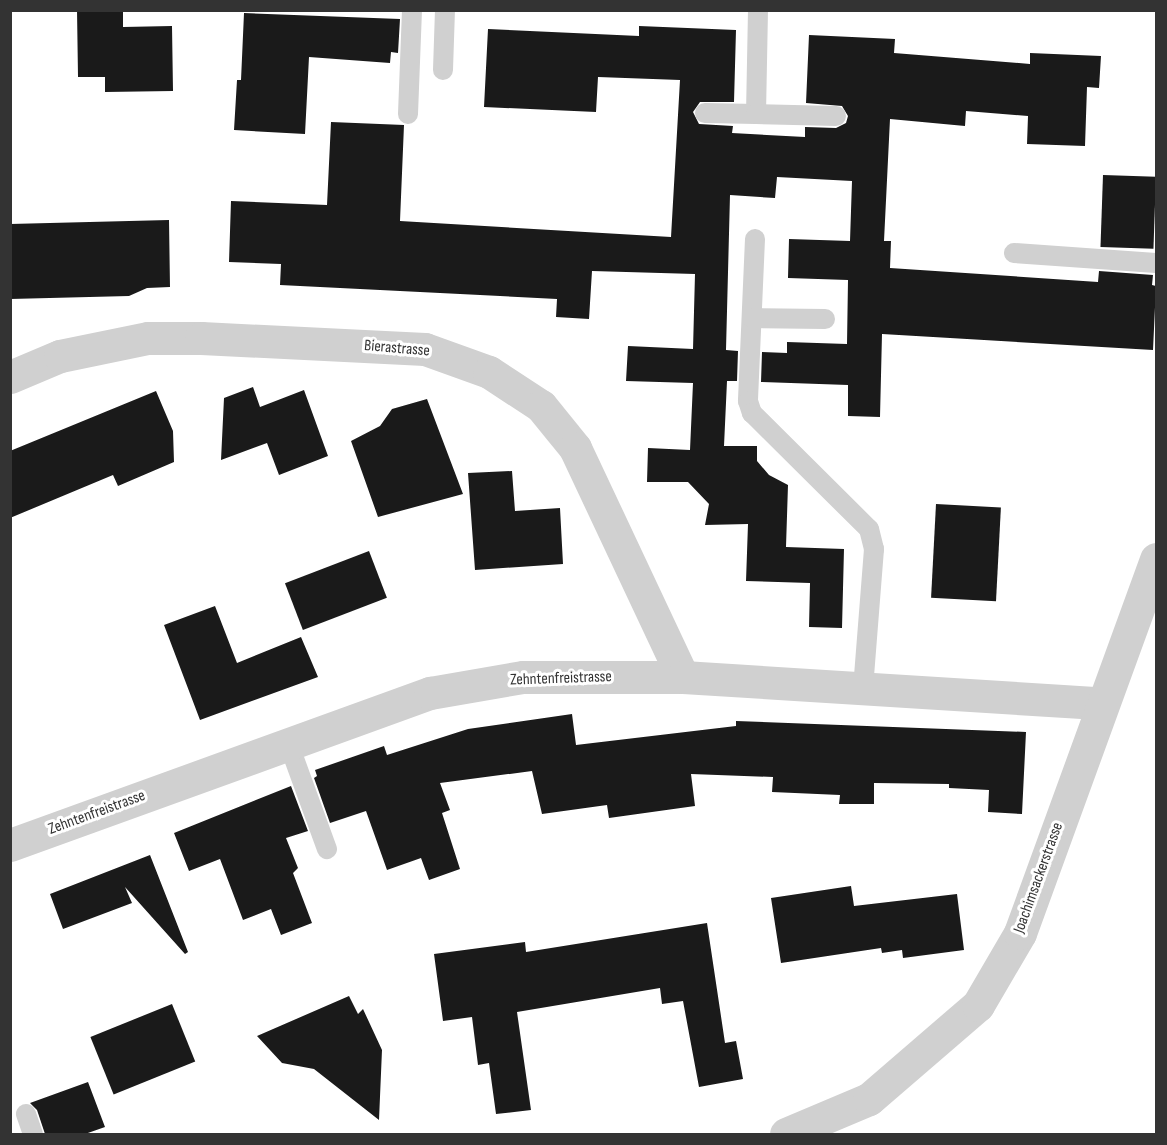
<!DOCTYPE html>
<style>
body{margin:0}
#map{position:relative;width:1167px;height:1145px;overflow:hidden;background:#fff;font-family:"Sofia Sans Condensed",sans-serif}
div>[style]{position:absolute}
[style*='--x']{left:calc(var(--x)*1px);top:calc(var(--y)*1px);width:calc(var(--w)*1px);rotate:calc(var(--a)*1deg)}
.building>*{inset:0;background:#1a1a1a;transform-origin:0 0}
.lane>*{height:20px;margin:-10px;padding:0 10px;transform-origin:10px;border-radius:10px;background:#d0d0d0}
.street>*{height:33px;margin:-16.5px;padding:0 16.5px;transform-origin:16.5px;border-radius:16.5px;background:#d0d0d0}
span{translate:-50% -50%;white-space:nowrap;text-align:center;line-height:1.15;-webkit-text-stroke:6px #fff;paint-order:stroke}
.street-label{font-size:16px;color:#333}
.frame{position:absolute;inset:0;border:12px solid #333;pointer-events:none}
</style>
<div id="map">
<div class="building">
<div style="clip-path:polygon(77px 10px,123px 10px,123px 27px,172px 26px,173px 91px,105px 92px,105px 77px,78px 77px)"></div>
<div style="clip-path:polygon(244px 13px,400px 19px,398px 53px,391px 52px,390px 63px,309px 57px,305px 134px,234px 130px,237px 80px,241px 80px)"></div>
<div style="clip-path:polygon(639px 26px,736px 30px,734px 102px,700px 102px,693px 112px,699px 124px,733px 126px,732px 133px,805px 137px,805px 127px,836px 128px,846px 123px,848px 116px,842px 106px,806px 103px,809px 35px,895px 39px,894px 53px,1030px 64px,1030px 53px,1101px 56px,1099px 88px,1087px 87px,1085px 146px,1027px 144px,1028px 116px,966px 111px,965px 126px,890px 119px,884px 241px,891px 241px,890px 268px,1098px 282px,1099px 271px,1153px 275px,1152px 285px,1156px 286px,1153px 350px,882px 334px,880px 417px,848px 416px,848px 385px,761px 382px,762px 352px,787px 353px,787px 342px,847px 344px,848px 280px,788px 278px,789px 239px,850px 241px,852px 181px,777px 177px,775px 198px,730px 195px,726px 350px,738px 351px,737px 381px,727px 381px,724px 446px,757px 446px,757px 461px,769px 475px,788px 485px,786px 547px,844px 549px,842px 628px,809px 627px,810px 583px,746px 581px,748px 524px,705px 525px,709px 504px,688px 482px,647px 482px,648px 448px,690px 450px,693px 383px,626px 381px,628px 346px,693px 349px,695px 274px,592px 271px,589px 319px,556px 317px,557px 299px,280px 285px,281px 264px,229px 262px,231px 201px,327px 205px,331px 122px,404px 125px,400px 221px,671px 237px,680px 80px,598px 77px,596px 112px,484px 107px,488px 29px,639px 36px)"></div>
<div style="left:1103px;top:175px;width:53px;height:72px;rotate:2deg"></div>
<div style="clip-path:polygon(169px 220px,170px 287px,147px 288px,129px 296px,10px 299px,10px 224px)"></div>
<div style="clip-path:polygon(253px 387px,260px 407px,304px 390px,328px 456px,279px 475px,267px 443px,221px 460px,224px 398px)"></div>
<div style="clip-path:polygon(156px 391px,173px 431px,174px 462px,118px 486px,113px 475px,10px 518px,10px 451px)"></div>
<div style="clip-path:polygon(427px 399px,463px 494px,378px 517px,351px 441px,380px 426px,392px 409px)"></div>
<div style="clip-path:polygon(512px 471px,515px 511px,560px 508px,563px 564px,475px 570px,468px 473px)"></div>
<div style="left:936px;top:504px;width:65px;height:94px;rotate:3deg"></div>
<div style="left:369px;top:551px;width:50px;height:90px;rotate:69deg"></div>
<div style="clip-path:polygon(215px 606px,237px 663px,301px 637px,318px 677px,200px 720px,164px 625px)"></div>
<div style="clip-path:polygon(572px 714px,576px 745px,736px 726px,736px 721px,1026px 732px,1022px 814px,988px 812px,989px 790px,949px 788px,949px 784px,874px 783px,874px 804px,839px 804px,840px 795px,772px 792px,773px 777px,691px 774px,695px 806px,609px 818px,607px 805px,542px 814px,532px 771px,440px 783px,450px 810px,442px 813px,460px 869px,429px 880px,421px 858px,387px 870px,366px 811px,330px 823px,314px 778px,317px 776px,315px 770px,384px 746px,387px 755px,468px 729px)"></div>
<div style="clip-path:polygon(291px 786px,308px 831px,286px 838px,298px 868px,293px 873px,312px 923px,281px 935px,271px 909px,243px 920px,220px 859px,189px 871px,174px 833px)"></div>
<div style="clip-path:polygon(150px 855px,188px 952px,185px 954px,125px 887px,132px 903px,63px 929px,50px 894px)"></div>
<div style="clip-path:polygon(851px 886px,854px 906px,957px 894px,964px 950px,903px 958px,902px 950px,882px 953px,881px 948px,781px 963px,771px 898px)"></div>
<div style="clip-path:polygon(707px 923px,725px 1043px,736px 1041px,743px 1079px,699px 1087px,683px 1001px,662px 1004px,660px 988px,517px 1012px,531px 1110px,496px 1114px,489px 1063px,478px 1065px,472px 1017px,443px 1021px,434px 954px,525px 942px,526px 952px)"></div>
<div style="clip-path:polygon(349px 996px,358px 1014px,363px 1009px,382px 1050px,379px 1120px,314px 1069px,282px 1063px,257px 1036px)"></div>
<div style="left:172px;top:1004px;width:62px;height:88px;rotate:68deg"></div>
<div style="clip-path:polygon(88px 1082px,105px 1127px,85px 1134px,45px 1134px,37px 1110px,30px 1103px)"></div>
</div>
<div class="lane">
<div style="--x:443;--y:70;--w:60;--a:-88.1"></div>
<div style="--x:705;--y:113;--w:51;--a:1.1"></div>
<div style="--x:756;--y:114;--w:104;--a:-88.9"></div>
<div style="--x:408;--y:114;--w:104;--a:-87.8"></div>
<div style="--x:756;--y:114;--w:80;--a:1.4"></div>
<div style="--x:755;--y:239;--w:162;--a:92.5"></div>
<div style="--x:748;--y:401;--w:13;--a:72"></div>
<div style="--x:752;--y:413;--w:165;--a:44.8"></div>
<div style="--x:869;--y:529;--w:21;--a:76"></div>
<div style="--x:874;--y:549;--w:139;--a:94.5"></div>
<div style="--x:1014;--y:253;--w:142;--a:4"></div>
<div style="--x:752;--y:318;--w:73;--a:0.8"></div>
<div style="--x:288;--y:742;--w:114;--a:70"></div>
<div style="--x:26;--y:1114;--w:21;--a:71"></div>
</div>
<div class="street">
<div style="--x:10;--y:377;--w:54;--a:-22.8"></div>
<div style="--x:60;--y:356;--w:90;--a:-11.6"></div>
<div style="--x:148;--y:338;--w:53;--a:0"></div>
<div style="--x:201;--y:338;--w:224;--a:2.8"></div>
<div style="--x:425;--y:349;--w:68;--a:19.8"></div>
<div style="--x:489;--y:372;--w:62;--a:33.2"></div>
<div style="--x:541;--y:406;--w:54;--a:51"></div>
<div style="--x:575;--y:448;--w:253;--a:64.8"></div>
<div style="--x:10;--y:845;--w:447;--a:-19.9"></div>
<div style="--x:430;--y:693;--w:94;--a:-9.8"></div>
<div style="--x:523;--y:677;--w:160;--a:0"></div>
<div style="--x:683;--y:677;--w:420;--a:3.6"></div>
<div style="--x:786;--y:1134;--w:90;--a:-22.9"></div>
<div style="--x:869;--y:1099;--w:144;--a:-40.8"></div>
<div style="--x:978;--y:1005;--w:83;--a:-59.7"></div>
<div style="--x:1020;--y:933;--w:398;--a:-70"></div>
</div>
<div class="street-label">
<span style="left:397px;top:349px;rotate:5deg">Bierastrasse</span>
<span style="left:561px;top:679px;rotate:-2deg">Zehntenfreistrasse</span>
<span style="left:97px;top:813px;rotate:-20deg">Zehntenfreistrasse</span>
<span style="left:1039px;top:878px;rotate:-70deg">Joachimsackerstrasse</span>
</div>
<div class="frame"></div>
</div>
